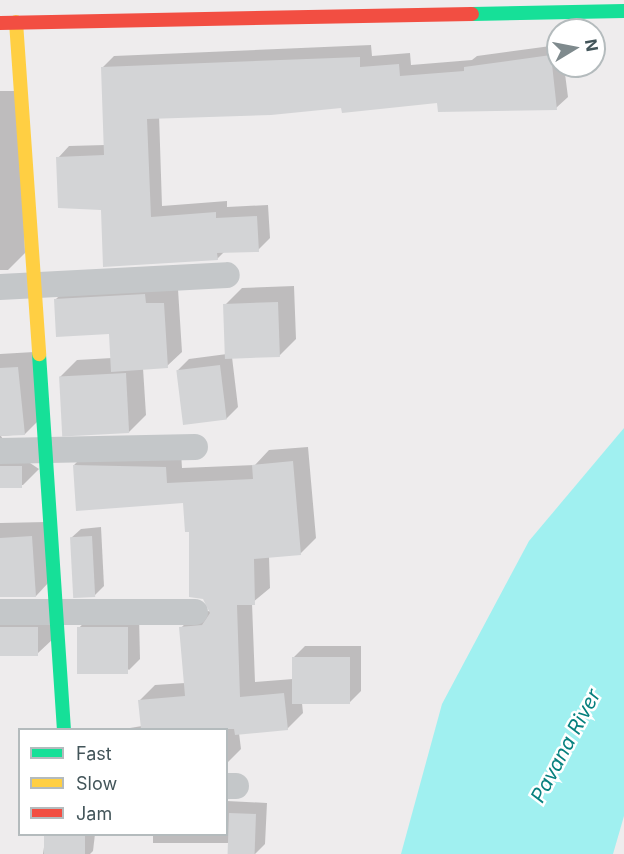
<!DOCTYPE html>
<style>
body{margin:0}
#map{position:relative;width:624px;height:854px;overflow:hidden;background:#eeeced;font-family:Inter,sans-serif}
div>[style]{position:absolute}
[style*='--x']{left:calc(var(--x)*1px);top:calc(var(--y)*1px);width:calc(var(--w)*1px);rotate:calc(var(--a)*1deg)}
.water>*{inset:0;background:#a0f0f0}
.shadow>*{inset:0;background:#0003}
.building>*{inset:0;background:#d3d4d6;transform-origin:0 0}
.street>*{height:26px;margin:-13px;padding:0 13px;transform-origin:13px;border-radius:13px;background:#c4c7c9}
.fast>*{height:14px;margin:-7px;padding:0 7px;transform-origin:7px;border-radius:7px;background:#16e098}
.slow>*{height:14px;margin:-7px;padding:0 7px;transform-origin:7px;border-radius:7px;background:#ffcf43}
.jam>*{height:14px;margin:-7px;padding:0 7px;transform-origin:7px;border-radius:7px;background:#f24e42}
span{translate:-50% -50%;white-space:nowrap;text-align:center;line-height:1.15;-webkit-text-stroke:5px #fff;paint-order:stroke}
.water-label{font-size:20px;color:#06807e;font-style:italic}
.legend{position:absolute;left:18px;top:728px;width:210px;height:108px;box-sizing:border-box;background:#fff;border:2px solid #b4bbbd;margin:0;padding:8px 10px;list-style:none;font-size:18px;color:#43555a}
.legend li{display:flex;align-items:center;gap:12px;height:30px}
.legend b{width:30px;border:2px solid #b4bbbd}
.north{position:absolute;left:546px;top:18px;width:60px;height:60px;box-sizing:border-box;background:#fff;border:2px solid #b4bbbd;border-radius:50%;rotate:80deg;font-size:16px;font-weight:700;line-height:24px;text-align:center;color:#43555a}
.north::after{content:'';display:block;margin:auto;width:21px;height:27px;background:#7f8a8d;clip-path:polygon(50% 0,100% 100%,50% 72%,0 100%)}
</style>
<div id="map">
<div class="water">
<div style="clip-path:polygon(624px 428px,624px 816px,613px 854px,401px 854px,442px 704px,529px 541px)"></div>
</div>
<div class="shadow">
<div style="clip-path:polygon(371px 45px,372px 56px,410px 53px,411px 65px,472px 60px,477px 56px,558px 45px,558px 66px,564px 66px,568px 97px,556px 108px,438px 102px,159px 114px,162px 206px,227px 201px,227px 207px,268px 205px,270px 238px,258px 250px,225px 251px,217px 259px,103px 208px,58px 158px,69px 146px,105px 145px,102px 68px,114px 56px)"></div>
<div style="clip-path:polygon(0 91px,19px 91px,25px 253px,8px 270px,0 270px)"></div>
<div style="clip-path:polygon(70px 285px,178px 289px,182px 352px,167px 366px,143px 368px,146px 415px,129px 432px,60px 377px,77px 360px,112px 358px,110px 333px,55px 300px)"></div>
<div style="clip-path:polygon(294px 286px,296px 339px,279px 356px,232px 357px,238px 407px,226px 419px,177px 371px,189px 359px,227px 354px,225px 305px,242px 288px)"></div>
<div style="clip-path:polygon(34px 352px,41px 418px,25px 434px,1px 436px,9px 449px,39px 469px,23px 485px,0 487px,0 354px)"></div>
<div style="clip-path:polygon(308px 447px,316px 538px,300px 554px,269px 556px,270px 588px,252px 603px,255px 682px,293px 679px,293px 658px,305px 646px,361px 646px,361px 691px,350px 702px,302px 703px,303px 713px,287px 729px,239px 733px,241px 749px,226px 764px,226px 730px,118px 730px,142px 726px,140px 700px,155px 685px,185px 683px,181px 628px,196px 612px,211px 611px,185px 501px,74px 465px,89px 450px,181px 452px,182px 468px,255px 465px,269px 450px)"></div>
<div style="clip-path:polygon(46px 522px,50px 581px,36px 596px,0 597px,0 523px)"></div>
<div style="clip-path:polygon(101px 527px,104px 586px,94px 596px,71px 538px,81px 529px)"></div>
<div style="clip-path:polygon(0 599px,8px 611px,52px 613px,53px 639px,38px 653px,0 654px)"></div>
<div style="clip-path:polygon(90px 616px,139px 616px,140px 659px,129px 670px,79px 628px)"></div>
<div style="clip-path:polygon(226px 793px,227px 801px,267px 803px,265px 844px,255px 854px,229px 854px,229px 843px,153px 843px,153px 834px,226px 834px)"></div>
<div style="clip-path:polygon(46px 834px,95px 834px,93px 851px,90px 854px,43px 854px)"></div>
</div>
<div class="building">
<div style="clip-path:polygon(551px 55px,557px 110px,438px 112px,437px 103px,342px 113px,341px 108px,271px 115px,147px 119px,151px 217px,216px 212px,216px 218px,257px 216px,259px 252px,217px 253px,218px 260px,103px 267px,101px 210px,58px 208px,56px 157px,104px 155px,101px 67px,360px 57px,360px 67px,399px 64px,400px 76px,464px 71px,464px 67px)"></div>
<div style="clip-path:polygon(145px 294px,146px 303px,164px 303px,168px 368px,111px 372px,109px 334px,56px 337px,54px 299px)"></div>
<div style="left:278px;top:302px;width:55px;height:55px;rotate:88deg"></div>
<div style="left:220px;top:365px;width:55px;height:44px;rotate:83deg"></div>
<div style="clip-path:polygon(18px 367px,25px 435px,0 436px,0 368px)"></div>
<div style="left:126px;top:373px;width:60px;height:67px;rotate:87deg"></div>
<div style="clip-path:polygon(293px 461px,301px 555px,254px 559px,255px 605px,237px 605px,240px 697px,284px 693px,288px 730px,235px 735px,234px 729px,141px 729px,138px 700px,185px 696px,179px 627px,202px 625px,210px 613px,203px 599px,189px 597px,189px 532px,185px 532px,183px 503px,76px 511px,73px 465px,166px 467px,167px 483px,253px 479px,252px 465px)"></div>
<div style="left:0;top:466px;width:22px;height:22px"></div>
<div style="clip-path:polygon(32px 536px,36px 597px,0 597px,0 538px)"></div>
<div style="left:92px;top:536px;width:61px;height:22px;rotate:87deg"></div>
<div style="left:0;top:627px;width:38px;height:29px"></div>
<div style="left:77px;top:627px;width:51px;height:47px"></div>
<div style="left:292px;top:657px;width:58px;height:47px"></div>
<div style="left:229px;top:813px;width:27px;height:41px;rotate:2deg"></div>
<div style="left:44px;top:834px;width:41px;height:20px"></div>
</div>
<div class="street">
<div style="--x:0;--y:287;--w:227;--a:-3"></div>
<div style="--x:0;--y:451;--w:195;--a:-1.2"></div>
<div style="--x:0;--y:612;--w:195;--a:0"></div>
<div style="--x:226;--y:786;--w:10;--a:0"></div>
</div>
<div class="fast">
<div style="--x:472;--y:14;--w:152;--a:-1.1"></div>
<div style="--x:39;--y:354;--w:377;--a:86.2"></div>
</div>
<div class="slow">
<div style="--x:16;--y:22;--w:333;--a:86"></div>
</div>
<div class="jam">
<div style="--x:0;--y:23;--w:472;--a:-1.1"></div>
</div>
<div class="water-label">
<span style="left:566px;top:746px;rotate:-62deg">Pavana River</span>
</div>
<ul class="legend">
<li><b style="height:8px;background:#16e098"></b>Fast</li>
<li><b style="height:8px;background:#ffcf43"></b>Slow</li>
<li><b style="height:8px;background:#f24e42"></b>Jam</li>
</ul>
<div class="north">N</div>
</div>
